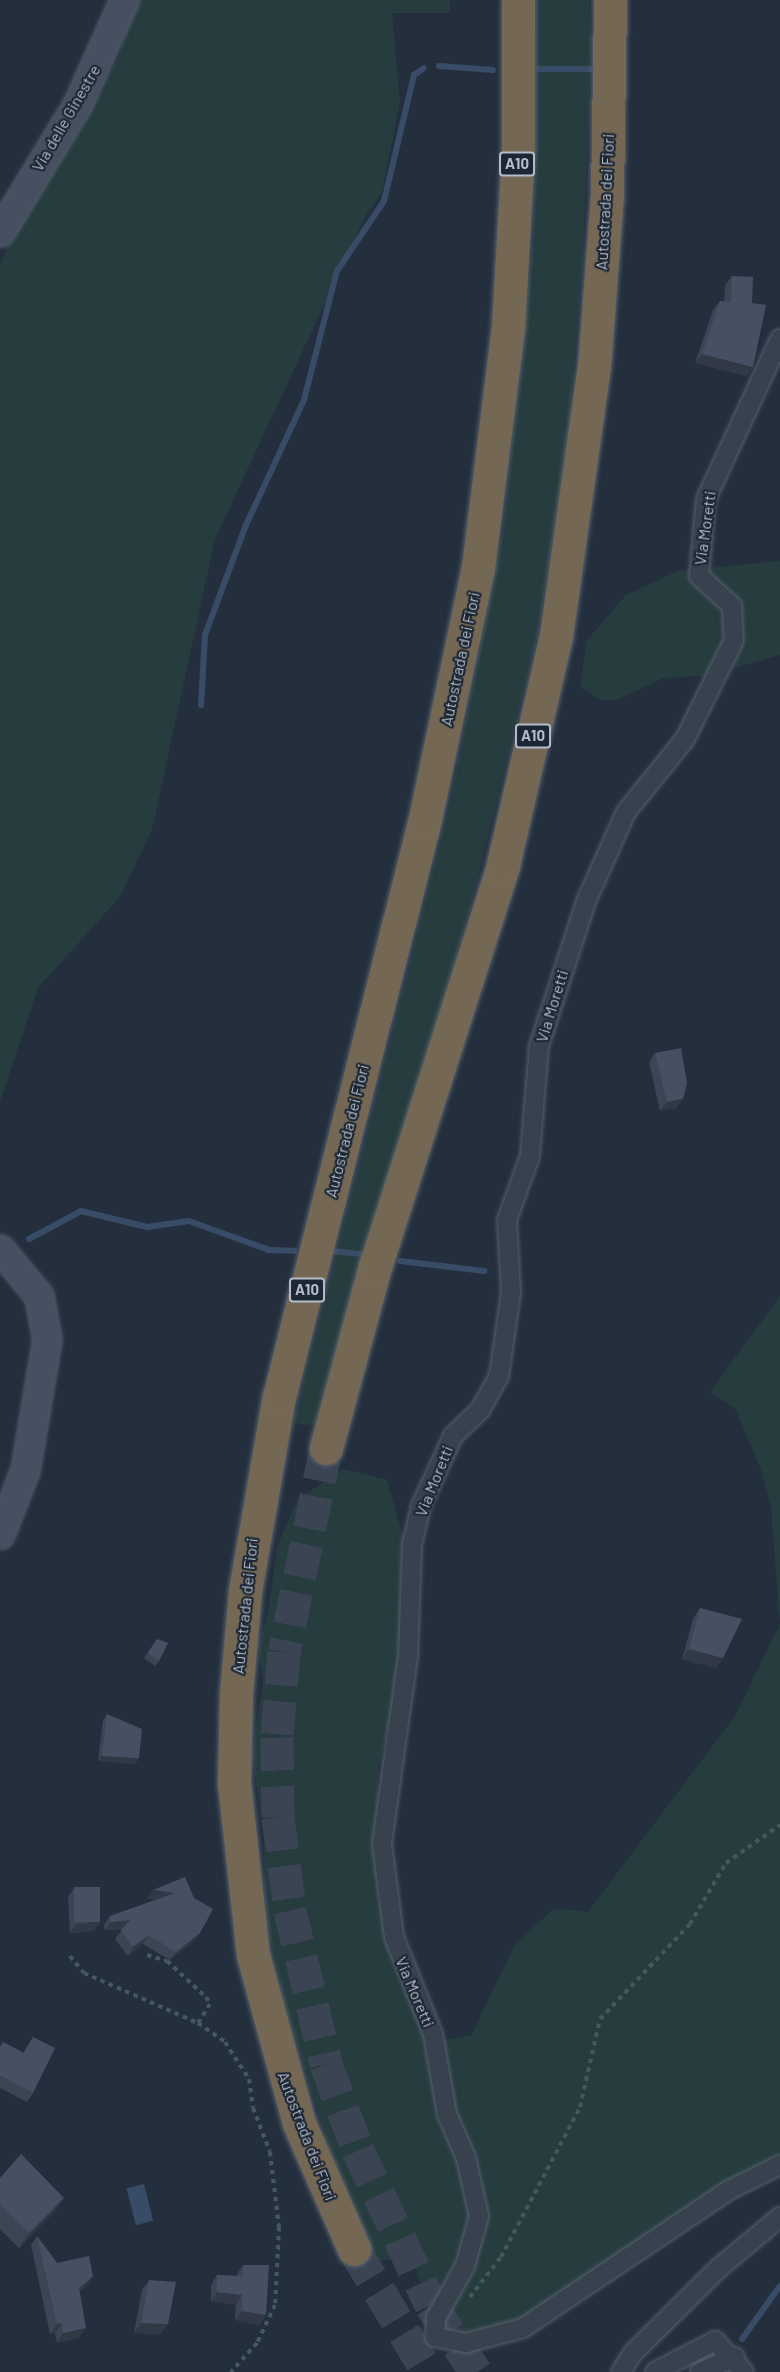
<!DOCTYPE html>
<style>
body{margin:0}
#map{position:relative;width:780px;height:2372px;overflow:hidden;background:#242f3e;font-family:Barlow,sans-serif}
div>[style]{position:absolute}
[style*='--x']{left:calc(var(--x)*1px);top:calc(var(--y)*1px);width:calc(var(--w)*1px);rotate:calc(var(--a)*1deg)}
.green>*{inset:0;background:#263c3f}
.water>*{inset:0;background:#394c67;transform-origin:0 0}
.stream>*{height:6px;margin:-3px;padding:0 3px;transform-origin:3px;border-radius:3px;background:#394c67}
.highway-tunnel>*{height:33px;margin-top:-16.5px;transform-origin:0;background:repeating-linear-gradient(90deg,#3a4453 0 33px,transparent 0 49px)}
.path>*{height:4px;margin-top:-2px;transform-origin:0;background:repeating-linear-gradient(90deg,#44595c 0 4.5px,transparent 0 9px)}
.roads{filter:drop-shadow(0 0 2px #565f6c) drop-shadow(0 0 2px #565f6c)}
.street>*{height:18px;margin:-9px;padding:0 9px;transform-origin:9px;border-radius:9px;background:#38414e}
.secondary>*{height:27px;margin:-13.5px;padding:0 13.5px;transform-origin:13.5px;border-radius:13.5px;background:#465061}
.highway>*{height:33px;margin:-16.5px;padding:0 16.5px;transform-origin:16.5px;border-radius:16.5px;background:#746855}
.wall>*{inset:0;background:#3b4654}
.shaded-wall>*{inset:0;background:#303945}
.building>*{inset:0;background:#455162;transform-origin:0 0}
span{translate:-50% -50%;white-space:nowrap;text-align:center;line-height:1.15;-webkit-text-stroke:4.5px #1d2633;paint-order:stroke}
.shield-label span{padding:2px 4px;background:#1d2633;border:2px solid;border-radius:4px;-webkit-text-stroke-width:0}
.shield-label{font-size:15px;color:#b4bcc9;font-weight:700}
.street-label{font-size:16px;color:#b4bcc9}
</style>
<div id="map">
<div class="green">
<div style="clip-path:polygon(134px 0,450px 0,450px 13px,392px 13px,400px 102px,382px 192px,366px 215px,215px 539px,152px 830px,119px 898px,38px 988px,0 1102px,0 267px,18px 215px,119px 56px)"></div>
<div style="clip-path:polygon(536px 0,589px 0,591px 44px,583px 256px,567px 450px,537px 638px,469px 913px,317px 1426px,293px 1423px,449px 808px,503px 529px,533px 240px)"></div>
<div style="clip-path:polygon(780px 561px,780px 655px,705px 676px,663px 678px,617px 700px,600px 700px,580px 686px,587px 640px,626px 595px,678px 571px)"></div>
<div style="clip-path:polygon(780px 1296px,780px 2155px,529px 2318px,497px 2330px,454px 2335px,433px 2319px,413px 2260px,369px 2260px,356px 2234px,285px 2006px,265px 1915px,264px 1837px,252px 1754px,263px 1683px,258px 1644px,268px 1614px,277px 1547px,297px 1500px,343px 1469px,387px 1480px,406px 1547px,400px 1676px,378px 1769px,378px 1900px,415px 2014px,441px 2040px,471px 2036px,515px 1944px,555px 1908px,588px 1912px,735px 1716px,780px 1624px,771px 1507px,761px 1470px,736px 1410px,710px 1392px)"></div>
</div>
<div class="water">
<div style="left:144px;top:2184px;width:38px;height:18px;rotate:76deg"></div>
</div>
<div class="stream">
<div style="--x:439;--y:66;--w:54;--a:4.2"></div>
<div style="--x:538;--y:69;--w:54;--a:0"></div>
<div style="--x:201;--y:705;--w:70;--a:-86.7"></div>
<div style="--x:205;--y:635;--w:117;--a:-69.6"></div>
<div style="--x:246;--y:525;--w:138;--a:-65.1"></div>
<div style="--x:304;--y:400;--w:133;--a:-75.7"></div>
<div style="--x:337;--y:271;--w:84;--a:-56.1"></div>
<div style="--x:384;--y:201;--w:130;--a:-76.6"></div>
<div style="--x:414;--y:75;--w:12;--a:-35"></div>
<div style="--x:29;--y:1239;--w:59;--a:-28.3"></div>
<div style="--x:81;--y:1211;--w:68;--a:13.6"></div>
<div style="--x:147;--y:1227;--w:42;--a:-8.1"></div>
<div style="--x:189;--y:1221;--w:85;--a:19.9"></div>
<div style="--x:269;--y:1250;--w:25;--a:2"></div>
<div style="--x:332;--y:1251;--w:30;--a:6"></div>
<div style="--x:400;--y:1261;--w:85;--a:6.8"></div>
<div style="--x:742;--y:2339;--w:65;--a:-54.4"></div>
</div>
<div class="highway-tunnel">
<div style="--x:326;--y:1448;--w:208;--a:101.6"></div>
<div style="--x:284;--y:1652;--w:85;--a:94.7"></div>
<div style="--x:277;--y:1737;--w:80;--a:89.3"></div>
<div style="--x:278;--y:1817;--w:94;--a:82.6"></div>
<div style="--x:290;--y:1910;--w:158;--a:76.8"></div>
<div style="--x:326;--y:2064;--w:92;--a:69.6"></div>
<div style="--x:358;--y:2150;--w:171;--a:64.8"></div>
<div style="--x:431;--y:2305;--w:81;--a:56.1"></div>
<div style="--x:354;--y:2249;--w:144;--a:59"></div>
</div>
<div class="path">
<div style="--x:147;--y:1955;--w:21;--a:17"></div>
<div style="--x:167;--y:1961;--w:53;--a:42.7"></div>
<div style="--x:206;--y:1997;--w:8;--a:60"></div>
<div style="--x:210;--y:2004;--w:22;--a:122"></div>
<div style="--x:198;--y:2023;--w:33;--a:35"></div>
<div style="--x:225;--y:2042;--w:44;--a:57"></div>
<div style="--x:249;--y:2079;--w:29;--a:82"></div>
<div style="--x:253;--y:2108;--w:47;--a:68.9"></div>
<div style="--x:270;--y:2152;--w:76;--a:83.2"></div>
<div style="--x:279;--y:2227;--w:78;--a:92.9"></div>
<div style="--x:275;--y:2305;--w:42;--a:115.3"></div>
<div style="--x:257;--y:2343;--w:39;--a:132"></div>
<div style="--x:70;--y:1956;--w:22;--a:51"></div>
<div style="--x:84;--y:1973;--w:124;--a:23.7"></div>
<div style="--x:470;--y:2297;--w:51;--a:-52.2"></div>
<div style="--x:501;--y:2257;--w:170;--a:-62.2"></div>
<div style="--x:580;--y:2107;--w:90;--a:-77.2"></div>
<div style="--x:600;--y:2019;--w:131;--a:-46.5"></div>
<div style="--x:690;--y:1924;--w:71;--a:-59.5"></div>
<div style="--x:726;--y:1863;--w:66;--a:-35.1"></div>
</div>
<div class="roads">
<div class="street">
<div style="--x:780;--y:339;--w:176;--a:114.8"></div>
<div style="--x:706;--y:499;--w:77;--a:95.2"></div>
<div style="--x:699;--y:576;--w:45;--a:42.3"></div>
<div style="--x:732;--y:606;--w:34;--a:87"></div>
<div style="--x:734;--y:640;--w:110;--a:116.3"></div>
<div style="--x:685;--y:739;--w:94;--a:128.9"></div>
<div style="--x:626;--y:812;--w:95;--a:114.1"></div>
<div style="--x:587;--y:899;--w:155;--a:108.1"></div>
<div style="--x:539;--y:1046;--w:110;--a:94.7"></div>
<div style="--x:530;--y:1156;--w:68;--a:109.8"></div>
<div style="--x:507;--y:1220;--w:72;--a:86.8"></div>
<div style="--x:511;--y:1292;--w:85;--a:98.1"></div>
<div style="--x:499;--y:1376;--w:38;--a:119"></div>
<div style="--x:481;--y:1409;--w:39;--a:136"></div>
<div style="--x:453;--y:1436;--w:77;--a:114.6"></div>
<div style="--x:421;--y:1506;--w:39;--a:103"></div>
<div style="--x:412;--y:1544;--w:112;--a:92"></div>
<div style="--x:408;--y:1656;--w:190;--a:97.9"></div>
<div style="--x:382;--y:1844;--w:94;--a:82.6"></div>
<div style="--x:394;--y:1937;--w:105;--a:68.1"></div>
<div style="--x:433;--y:2034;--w:81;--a:80.1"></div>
<div style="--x:447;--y:2114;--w:48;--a:66.6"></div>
<div style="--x:466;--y:2158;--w:59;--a:77.4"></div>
<div style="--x:479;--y:2216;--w:52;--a:105.6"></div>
<div style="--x:465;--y:2266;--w:60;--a:119.1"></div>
<div style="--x:436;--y:2318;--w:19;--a:93"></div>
<div style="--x:435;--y:2337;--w:32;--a:11"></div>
<div style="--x:466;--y:2343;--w:59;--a:-14.7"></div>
<div style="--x:523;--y:2328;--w:248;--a:-33.8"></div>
<div style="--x:729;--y:2190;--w:57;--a:-26.1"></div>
<div style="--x:621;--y:2372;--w:22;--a:-58"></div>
<div style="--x:633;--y:2353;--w:121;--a:-44.7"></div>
<div style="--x:719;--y:2268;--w:80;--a:-39.9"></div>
<div style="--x:655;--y:2372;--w:68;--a:-27.3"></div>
<div style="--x:715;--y:2341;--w:42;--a:46.9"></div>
<div style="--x:700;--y:2372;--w:38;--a:-23"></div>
</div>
<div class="secondary">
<div style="--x:0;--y:232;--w:151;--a:-58.8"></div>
<div style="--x:78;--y:103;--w:113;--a:-65.9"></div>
<div style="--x:0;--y:1249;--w:61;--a:50.3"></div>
<div style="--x:39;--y:1296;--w:44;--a:79.5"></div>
<div style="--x:47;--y:1339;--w:133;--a:99.5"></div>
<div style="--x:25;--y:1470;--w:69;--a:111.3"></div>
</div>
<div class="highway">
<div style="--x:326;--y:1448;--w:188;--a:-74.9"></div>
<div style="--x:375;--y:1267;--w:422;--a:-72.3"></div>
<div style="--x:503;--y:865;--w:235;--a:-77"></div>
<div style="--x:556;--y:636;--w:272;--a:-82"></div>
<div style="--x:594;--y:367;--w:172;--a:-85.7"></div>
<div style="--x:607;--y:195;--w:195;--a:-89.1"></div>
<div style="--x:354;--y:2249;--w:137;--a:-113.6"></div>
<div style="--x:299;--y:2123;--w:174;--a:-105.3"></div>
<div style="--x:253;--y:1955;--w:174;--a:-96.3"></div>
<div style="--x:234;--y:1782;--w:88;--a:-88.7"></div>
<div style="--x:236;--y:1694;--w:103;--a:-85"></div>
<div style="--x:245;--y:1591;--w:197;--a:-80.1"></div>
<div style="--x:279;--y:1397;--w:596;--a:-75.82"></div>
<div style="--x:425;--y:819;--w:257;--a:-78.1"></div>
<div style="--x:478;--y:568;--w:242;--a:-82.9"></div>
<div style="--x:508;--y:328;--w:179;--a:-86.8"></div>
<div style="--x:518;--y:149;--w:149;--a:-90"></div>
</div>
</div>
<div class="wall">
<div style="clip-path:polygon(732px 276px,752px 303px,753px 367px,746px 376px,695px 363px,713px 310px,720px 301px,724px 302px,725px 285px)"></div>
<div style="clip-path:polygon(655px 1053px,676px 1108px,660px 1111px,649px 1062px)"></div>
<div style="clip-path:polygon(700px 1608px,723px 1658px,716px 1668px,682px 1659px,693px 1619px)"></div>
<div style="clip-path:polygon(157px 1639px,159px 1661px,155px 1666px,144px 1658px)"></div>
<div style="clip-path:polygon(107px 1714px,139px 1758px,135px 1764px,98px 1761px,103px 1720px)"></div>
<div style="clip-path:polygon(74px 1888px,94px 1931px,70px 1933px,68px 1897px)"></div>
<div style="clip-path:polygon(153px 1890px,194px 1941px,170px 1960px,143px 1944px,128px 1956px,115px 1939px,123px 1929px,105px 1930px,104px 1925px,110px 1916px,157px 1900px,147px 1898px)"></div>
<div style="clip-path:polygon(33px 2037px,33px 2093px,27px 2102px,0 2088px,0 2046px,3px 2042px,23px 2053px)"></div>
<div style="clip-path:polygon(0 2178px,54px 2212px,19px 2248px,0 2229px)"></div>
<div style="clip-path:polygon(37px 2236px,57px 2263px,93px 2276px,86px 2286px,79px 2291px,79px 2338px,57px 2343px,55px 2333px,50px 2334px,31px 2245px)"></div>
<div style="clip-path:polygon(243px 2265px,260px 2325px,235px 2320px,236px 2305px,211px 2301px,211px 2285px,217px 2275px,236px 2276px)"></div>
<div style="clip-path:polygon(149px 2280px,168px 2324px,161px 2334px,134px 2333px,142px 2290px)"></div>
</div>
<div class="shaded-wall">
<div style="clip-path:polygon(702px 354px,753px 367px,746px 376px,695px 363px)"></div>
<div style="clip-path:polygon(683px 1099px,676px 1108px,660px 1111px,667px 1102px)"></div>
<div style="clip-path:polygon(689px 1649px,723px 1658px,716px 1668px,682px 1659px)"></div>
<div style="clip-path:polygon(102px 1756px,139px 1758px,135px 1764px,98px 1761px)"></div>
<div style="clip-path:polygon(153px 1890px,175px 1893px,169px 1902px,147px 1898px)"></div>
<div style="clip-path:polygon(130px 1920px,124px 1928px,105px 1930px,111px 1922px)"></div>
<div style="clip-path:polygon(100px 1922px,94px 1931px,70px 1933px,76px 1924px)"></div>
<div style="clip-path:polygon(200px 1933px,194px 1941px,170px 1960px,176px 1952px)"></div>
<div style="clip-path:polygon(149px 1935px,143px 1944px,128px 1956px,133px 1947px)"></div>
<div style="clip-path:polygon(64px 2198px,54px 2212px,19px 2248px,29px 2233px)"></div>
<div style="clip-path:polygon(93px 2276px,86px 2286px,72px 2298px,79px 2288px)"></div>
<div style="clip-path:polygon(217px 2292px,242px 2295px,236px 2305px,211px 2301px)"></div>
<div style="clip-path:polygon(242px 2311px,266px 2315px,260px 2325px,235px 2320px)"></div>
<div style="clip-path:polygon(62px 2323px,55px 2333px,50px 2334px,57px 2324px)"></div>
<div style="clip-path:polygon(141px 2323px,168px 2324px,161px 2334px,134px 2333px)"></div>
<div style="clip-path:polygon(86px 2328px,79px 2338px,57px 2343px,63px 2333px)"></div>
</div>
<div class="building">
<div style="clip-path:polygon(732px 276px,753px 277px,752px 303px,766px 305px,753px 367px,702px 354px,720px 301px,731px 303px)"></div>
<div style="clip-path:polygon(681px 1048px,687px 1083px,683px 1099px,667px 1102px,655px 1053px)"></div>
<div style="clip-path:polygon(700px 1608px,742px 1619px,723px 1658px,689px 1649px)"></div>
<div style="clip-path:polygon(157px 1639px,168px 1643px,159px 1661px,148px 1653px)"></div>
<div style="clip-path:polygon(107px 1714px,142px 1729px,139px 1758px,102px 1756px)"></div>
<div style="clip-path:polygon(185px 1877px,194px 1898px,213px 1909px,200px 1933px,176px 1952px,149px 1935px,133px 1947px,121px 1930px,130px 1920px,111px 1922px,110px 1916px,175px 1893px,153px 1890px)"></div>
<div style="left:100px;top:1887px;width:35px;height:26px;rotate:90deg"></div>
<div style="clip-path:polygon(33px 2037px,55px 2048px,33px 2093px,0 2075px,0 2048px,3px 2042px,24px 2053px)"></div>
<div style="clip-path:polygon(21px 2154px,64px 2198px,29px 2233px,0 2204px,0 2178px)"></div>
<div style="clip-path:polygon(37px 2236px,57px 2263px,89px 2256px,93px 2276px,79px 2288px,86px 2328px,63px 2333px,62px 2323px,57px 2324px)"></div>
<div style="clip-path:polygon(243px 2265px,269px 2265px,266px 2315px,242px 2311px,242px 2295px,217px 2292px,217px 2275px,243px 2276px)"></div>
<div style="clip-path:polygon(149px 2280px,176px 2282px,168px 2324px,141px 2323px)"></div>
</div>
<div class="shield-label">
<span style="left:517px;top:164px">A10</span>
<span style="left:533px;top:736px">A10</span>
<span style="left:307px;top:1290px">A10</span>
</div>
<div class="street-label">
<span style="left:66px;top:118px;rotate:-60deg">Via delle Ginestre</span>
<span style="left:605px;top:202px;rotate:-87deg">Autostrada dei Fiori</span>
<span style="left:705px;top:528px;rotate:-82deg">Via Moretti</span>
<span style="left:460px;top:659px;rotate:-78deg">Autostrada dei Fiori</span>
<span style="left:552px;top:1006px;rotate:-73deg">Via Moretti</span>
<span style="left:347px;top:1131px;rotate:-76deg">Autostrada dei Fiori</span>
<span style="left:434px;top:1481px;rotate:-68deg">Via Moretti</span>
<span style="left:245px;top:1606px;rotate:-84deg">Autostrada dei Fiori</span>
<span style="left:415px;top:1992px;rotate:67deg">Via Moretti</span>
<span style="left:307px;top:2136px;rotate:69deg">Autostrada dei Fiori</span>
</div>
</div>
